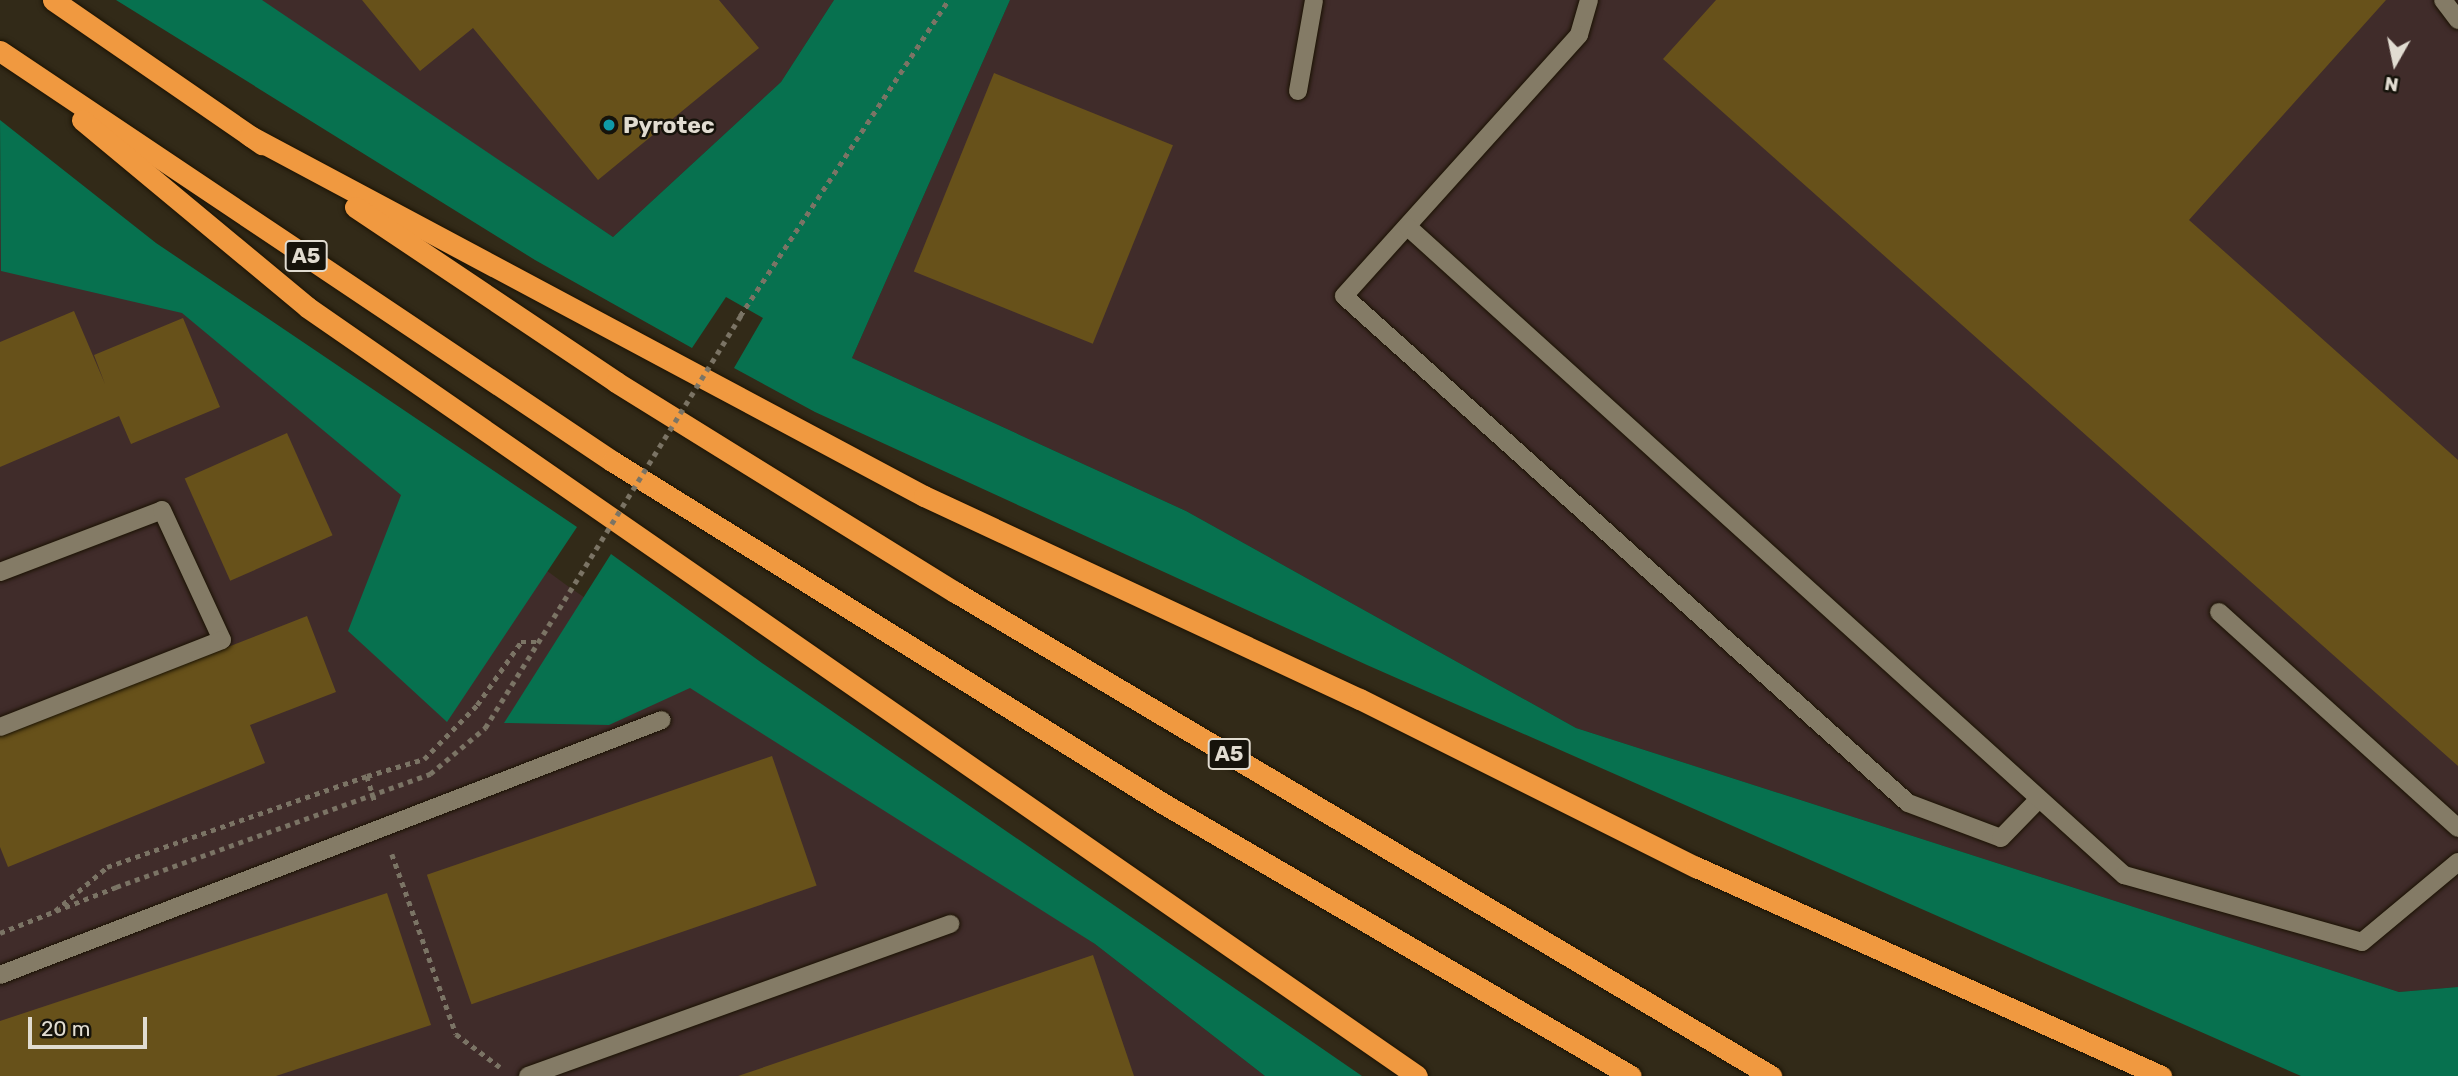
<!DOCTYPE html>
<style>
body{margin:0}
#map{position:relative;width:2458px;height:1076px;overflow:hidden;background:#322a18;font-family:Rubik,sans-serif}
div>[style]{position:absolute}
[style*='--x']{left:calc(var(--x)*1px);top:calc(var(--y)*1px);width:calc(var(--w)*1px);rotate:calc(var(--a)*1deg)}
.industrial>*{inset:0;background:#402c2a}
.forest>*{inset:0;background:#07714f}
.building>*{inset:0;background:#67511a;transform-origin:0 0}
.path>*{height:4.5px;margin-top:-2.25px;transform-origin:0;background:repeating-linear-gradient(90deg,#7b7465 0 5px,transparent 0 10px)}
.roads{filter:drop-shadow(0 0 2px #1a1203) drop-shadow(0 0 2px #1a1203)}
.lane>*{height:18px;margin:-9px;padding:0 9px;transform-origin:9px;border-radius:9px;background:#847b66}
.street>*{height:18px;margin:-9px;padding:0 9px;transform-origin:9px;border-radius:9px;background:#847b66}
.highway>*{height:21px;margin:-10.5px;padding:0 10.5px;transform-origin:10.5px;border-radius:10.5px;background:#f09940}
.path-bridge>*{height:4.5px;margin-top:-2.25px;transform-origin:0;background:repeating-linear-gradient(90deg,#7b7465 0 5px,transparent 0 10px)}
.dots>*{width:19px;height:19px;translate:-50% -50%;box-sizing:border-box;border:4px solid #16130b;border-radius:50%}
span{translate:-50% -50%;white-space:nowrap;text-align:center;line-height:1.15;-webkit-text-stroke:5px #16130b;paint-order:stroke}
.shield-label span{padding:2px 5px;background:#16130b;border:2px solid;border-radius:5px;-webkit-text-stroke-width:0}
.shield-label{font-size:21px;color:#e1dcd1;font-weight:700}
.poi-label{font-size:23px;color:#e1dcd1;font-weight:700}
.left{translate:0 -50%;text-align:left}
.north{position:absolute;left:2360px;top:28px;width:70px;height:70px;-webkit-text-stroke:5px #16130b;paint-order:stroke;rotate:189deg;font-size:19px;font-weight:700;line-height:28px;text-align:center;color:#e1dcd1}
.north::after{content:'';display:block;margin:auto;width:24px;height:32px;background:#e1dcd1;clip-path:polygon(50% 0,100% 100%,50% 72%,0 100%)}
.scale{position:absolute;left:28px;top:1017px;width:119px;height:32px;box-sizing:border-box;border:4px solid #e1dcd1;border-top:0;padding-left:9px;font-size:21px;line-height:24px;white-space:nowrap;color:#e1dcd1;-webkit-text-stroke:5px #16130b;paint-order:stroke}
</style>
<div id="map">
<div class="industrial">
<div style="clip-path:polygon(259px 0,834px 0,781px 82px,613px 237px)"></div>
<div style="clip-path:polygon(1010px 0,2458px 0,2458px 987px,2399px 992px,1576px 728px,1186px 511px,852px 358px)"></div>
<div style="clip-path:polygon(0 170px,569px 587px,1095px 944px,1265px 1076px,0 1076px)"></div>
</div>
<div class="forest">
<div style="clip-path:polygon(116px 0,262px 0,613px 237px,781px 82px,834px 0,1010px 0,852px 358px,1186px 511px,1576px 728px,2399px 992px,2458px 987px,2458px 1076px,2301px 1076px,1367px 665px,815px 412px,734px 368px,763px 318px,726px 297px,692px 348px,535px 260px)"></div>
<div style="clip-path:polygon(0 120px,156px 243px,577px 527px,447px 722px,348px 631px,401px 495px,182px 313px,1px 271px)"></div>
<div style="clip-path:polygon(611px 554px,762px 663px,1362px 1076px,1265px 1076px,1095px 944px,690px 688px,609px 725px,504px 723px)"></div>
</div>
<div class="building">
<div style="clip-path:polygon(362px 0,719px 0,759px 48px,598px 180px,473px 28px,420px 71px)"></div>
<div style="clip-path:polygon(1716px 0,2386px 0,2189px 220px,2458px 460px,2458px 766px,1663px 59px)"></div>
<div style="left:994px;top:73px;width:193px;height:214px;rotate:22deg"></div>
<div style="clip-path:polygon(74px 311px,105px 384px,94px 355px,183px 318px,220px 407px,131px 444px,119px 416px,0 467px,0 342px)"></div>
<div style="left:287px;top:433px;width:112px;height:112px;rotate:66deg"></div>
<div style="clip-path:polygon(307px 616px,336px 692px,250px 725px,265px 763px,8px 867px,0 847px,0 736px)"></div>
<div style="left:772px;top:756px;width:137px;height:365px;rotate:71deg"></div>
<div style="clip-path:polygon(387px 893px,431px 1025px,276px 1076px,0 1076px,0 1021px)"></div>
<div style="clip-path:polygon(1093px 955px,1134px 1076px,738px 1076px)"></div>
</div>
<div class="path">
<div style="--x:740;--y:316;--w:378;--a:-56.6"></div>
<div style="--x:367;--y:776;--w:59;--a:-16.6"></div>
<div style="--x:424;--y:759;--w:76;--a:-45.5"></div>
<div style="--x:477;--y:705;--w:77;--a:-55.1"></div>
<div style="--x:521;--y:642;--w:15;--a:0"></div>
<div style="--x:392;--y:854;--w:191;--a:70.4"></div>
<div style="--x:456;--y:1034;--w:55;--a:36.9"></div>
<div style="--x:55;--y:911;--w:68;--a:-40.2"></div>
<div style="--x:107;--y:867;--w:275;--a:-19.3"></div>
<div style="--x:367;--y:776;--w:27;--a:73"></div>
<div style="--x:0;--y:933;--w:125;--a:-21.6"></div>
</div>
<div class="roads">
<div class="lane">
<div style="--x:1589;--y:0;--w:36;--a:106"></div>
<div style="--x:1579;--y:35;--w:351;--a:132"></div>
<div style="--x:1344;--y:296;--w:758;--a:41.95"></div>
<div style="--x:1908;--y:803;--w:99;--a:20.6"></div>
<div style="--x:2001;--y:838;--w:53;--a:-45.8"></div>
<div style="--x:2443;--y:0;--w:25;--a:53"></div>
<div style="--x:1298;--y:91;--w:92;--a:-80"></div>
<div style="--x:1408;--y:227;--w:966;--a:42.15"></div>
<div style="--x:2124;--y:875;--w:247;--a:15.7"></div>
<div style="--x:2362;--y:942;--w:125;--a:-39.8"></div>
<div style="--x:2219;--y:612;--w:322;--a:42.1"></div>
<div style="--x:0;--y:975;--w:709;--a:-21.07"></div>
<div style="--x:528;--y:1076;--w:449;--a:-19.8"></div>
</div>
<div class="street">
<div style="--x:0;--y:572;--w:173;--a:-20.9"></div>
<div style="--x:162;--y:510;--w:143;--a:65.2"></div>
<div style="--x:222;--y:640;--w:238;--a:158.6"></div>
</div>
<div class="highway">
<div style="--x:53;--y:0;--w:254;--a:34.6"></div>
<div style="--x:0;--y:51;--w:737;--a:33.82"></div>
<div style="--x:612;--y:461;--w:650;--a:31.86"></div>
<div style="--x:1164;--y:804;--w:540;--a:30.22"></div>
<div style="--x:82;--y:120;--w:293;--a:39.7"></div>
<div style="--x:307;--y:307;--w:1350;--a:34.71"></div>
<div style="--x:250;--y:136;--w:764;--a:28.11"></div>
<div style="--x:924;--y:496;--w:481;--a:25"></div>
<div style="--x:1360;--y:699;--w:376;--a:26.6"></div>
<div style="--x:1696;--y:867;--w:510;--a:24.2"></div>
<div style="--x:355;--y:207;--w:314;--a:33.8"></div>
<div style="--x:616;--y:382;--w:399;--a:31.8"></div>
<div style="--x:955;--y:592;--w:949;--a:30.67"></div>
</div>
</div>
<div class="path-bridge">
<div style="--x:116;--y:887;--w:334;--a:-19.8"></div>
<div style="--x:430;--y:774;--w:72;--a:-39.9"></div>
<div style="--x:485;--y:728;--w:485;--a:-58.2"></div>
</div>
<div class="dots">
<div style="left:609px;top:125px;background:#0f9aa8"></div>
</div>
<div class="shield-label">
<span style="left:306px;top:256px">A5</span>
<span style="left:1229px;top:754px">A5</span>
</div>
<div class="poi-label">
<span class="left" style="left:623px;top:125px">Pyrotec</span>
</div>
<div class="north">N</div>
<div class="scale">20 m</div>
</div>
